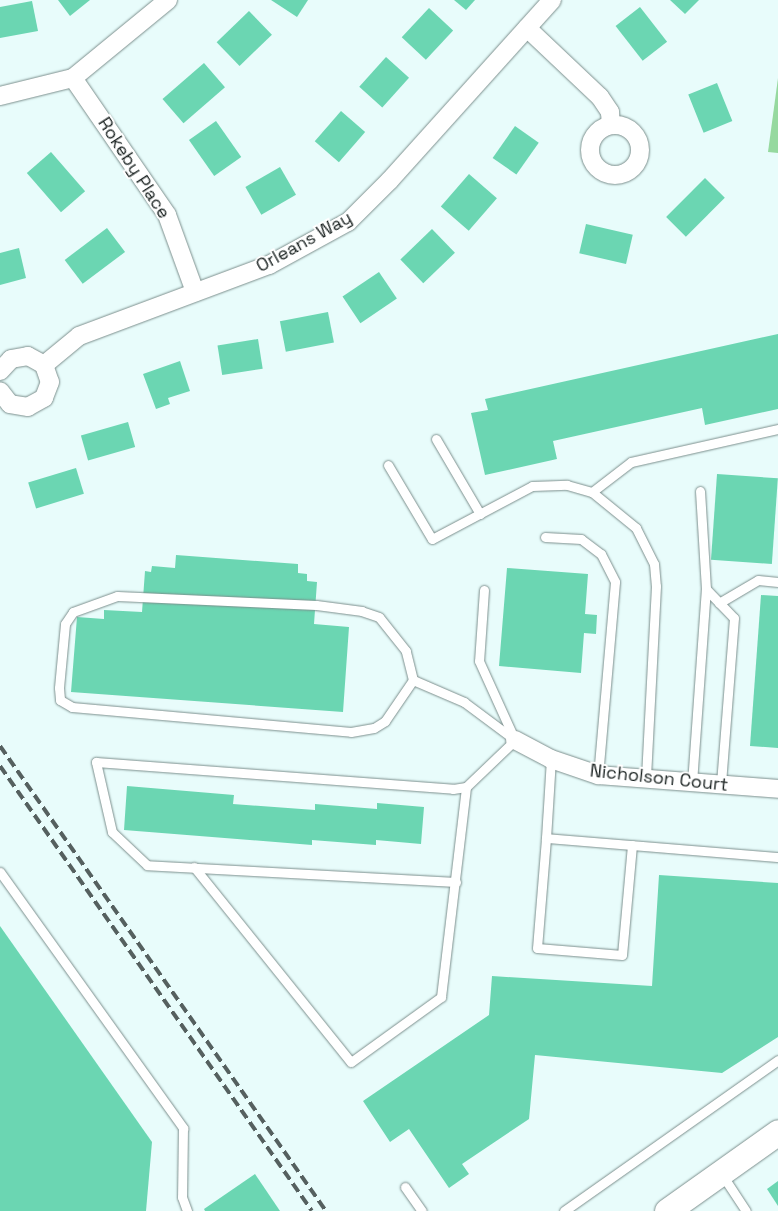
<!DOCTYPE html>
<style>
body{margin:0}
#map{position:relative;width:778px;height:1211px;overflow:hidden;background:#e8fcfb;font-family:"Space Grotesk",sans-serif}
div>[style]{position:absolute}
[style*='--x']{left:calc(var(--x)*1px);top:calc(var(--y)*1px);width:calc(var(--w)*1px);rotate:calc(var(--a)*1deg)}
.green>*{inset:0;background:#96d99f}
.building>*{inset:0;background:#6bd6b2;transform-origin:0 0}
.roads{filter:drop-shadow(0 0 1px #7c8f8d) drop-shadow(0 0 1px #7c8f8d)}
.lane>*{height:9px;margin:-4.5px;padding:0 4.5px;transform-origin:4.5px;border-radius:4.5px;background:#fff}
.street>*{height:18px;margin:-9px;padding:0 9px;transform-origin:9px;border-radius:9px;background:#fff}
.street>.ring{margin:-9px;padding:0;box-sizing:content-box;background:none;border:18px solid #fff;border-radius:50%}
.secondary>*{height:25px;margin:-12.5px;padding:0 12.5px;transform-origin:12.5px;border-radius:12.5px;background:#fff}
.rail>*{height:4px;margin-top:-2px;transform-origin:0;background:repeating-linear-gradient(90deg,#55605f 0 10px,transparent 0 15px)}
span{translate:-50% -50%;white-space:nowrap;text-align:center;line-height:1.15;-webkit-text-stroke:4px #fff;paint-order:stroke}
.street-label{font-size:18px;color:#18201f}
</style>
<div id="map">
<div class="green">
<div style="clip-path:polygon(778px 78px,778px 153px,768px 152px)"></div>
</div>
<div class="building">
<div style="clip-path:polygon(58px 0,90px 0,70px 16px)"></div>
<div style="clip-path:polygon(271px 0,308px 0,297px 17px)"></div>
<div style="clip-path:polygon(454px 0,475px 0,466px 10px)"></div>
<div style="clip-path:polygon(670px 0,699px 0,685px 14px)"></div>
<div style="clip-path:polygon(32px 1px,38px 31px,0 38px,0 7px)"></div>
<div style="left:640px;top:7px;width:44px;height:31px;rotate:52deg"></div>
<div style="left:429px;top:8px;width:33px;height:40px;rotate:43deg"></div>
<div style="left:249px;top:11px;width:33px;height:45px;rotate:46deg"></div>
<div style="left:386px;top:57px;width:31px;height:40px;rotate:42deg"></div>
<div style="left:204px;top:63px;width:32px;height:55px;rotate:49deg"></div>
<div style="left:717px;top:83px;width:41px;height:31px;rotate:68deg"></div>
<div style="left:341px;top:111px;width:32px;height:40px;rotate:41deg"></div>
<div style="left:216px;top:121px;width:44px;height:33px;rotate:55deg"></div>
<div style="left:515px;top:126px;width:29px;height:39px;rotate:35deg"></div>
<div style="left:51px;top:152px;width:52px;height:32px;rotate:49deg"></div>
<div style="left:280px;top:167px;width:32px;height:40px;rotate:60deg"></div>
<div style="left:469px;top:174px;width:37px;height:43px;rotate:41deg"></div>
<div style="left:705px;top:178px;width:28px;height:55px;rotate:45deg"></div>
<div style="left:586px;top:224px;width:48px;height:30px;rotate:13deg"></div>
<div style="left:107px;top:228px;width:30px;height:53px;rotate:53deg"></div>
<div style="left:432px;top:229px;width:33px;height:44px;rotate:46deg"></div>
<div style="clip-path:polygon(19px 248px,26px 278px,0 285px,0 253px)"></div>
<div style="left:379px;top:272px;width:32px;height:44px;rotate:56deg"></div>
<div style="left:328px;top:312px;width:31px;height:49px;rotate:79deg"></div>
<div style="clip-path:polygon(778px 334px,778px 409px,705px 425px,702px 408px,553px 441px,557px 459px,485px 475px,471px 413px,488px 410px,485px 399px)"></div>
<div style="left:258px;top:339px;width:30px;height:41px;rotate:81deg"></div>
<div style="clip-path:polygon(180px 361px,190px 391px,168px 398px,170px 404px,156px 409px,143px 374px)"></div>
<div style="left:128px;top:422px;width:26px;height:49px;rotate:74deg"></div>
<div style="left:76px;top:468px;width:27px;height:50px;rotate:73deg"></div>
<div style="left:717px;top:474px;width:61px;height:86px;rotate:4deg"></div>
<div style="clip-path:polygon(176px 555px,298px 564px,298px 573px,307px 574px,307px 581px,317px 582px,314px 624px,349px 627px,343px 712px,71px 692px,77px 617px,104px 619px,104px 610px,142px 612px,145px 571px,151px 572px,152px 566px,175px 568px)"></div>
<div style="clip-path:polygon(507px 568px,588px 574px,585px 614px,597px 615px,596px 634px,584px 633px,581px 673px,499px 666px)"></div>
<div style="clip-path:polygon(761px 595px,778px 596px,778px 748px,750px 746px)"></div>
<div style="clip-path:polygon(127px 786px,234px 795px,233px 804px,315px 810px,315px 804px,377px 809px,377px 803px,424px 807px,421px 844px,376px 840px,376px 845px,312px 840px,312px 845px,124px 830px)"></div>
<div style="clip-path:polygon(659px 875px,778px 883px,778px 1037px,722px 1073px,535px 1055px,529px 1119px,462px 1164px,469px 1174px,449px 1188px,409px 1129px,390px 1142px,363px 1101px,489px 1015px,492px 976px,652px 986px)"></div>
<div style="clip-path:polygon(0 926px,152px 1142px,146px 1211px,0 1211px)"></div>
<div style="clip-path:polygon(255px 1174px,280px 1211px,205px 1211px,204px 1209px)"></div>
<div style="clip-path:polygon(778px 1181px,778px 1206px,767px 1189px)"></div>
</div>
<div class="roads">
<div class="lane">
<div style="--x:436;--y:439;--w:87;--a:59.6"></div>
<div style="--x:388;--y:465;--w:86;--a:59.3"></div>
<div style="--x:432;--y:539;--w:113;--a:-27.9"></div>
<div style="--x:532;--y:486;--w:35;--a:-2"></div>
<div style="--x:567;--y:485;--w:26;--a:16"></div>
<div style="--x:592;--y:492;--w:57;--a:39.3"></div>
<div style="--x:636;--y:528;--w:40;--a:63.4"></div>
<div style="--x:654;--y:564;--w:22;--a:85"></div>
<div style="--x:656;--y:586;--w:193;--a:93"></div>
<div style="--x:700;--y:491;--w:98;--a:86.5"></div>
<div style="--x:592;--y:492;--w:49;--a:-37.6"></div>
<div style="--x:631;--y:462;--w:151;--a:-12.7"></div>
<div style="--x:545;--y:537;--w:36;--a:3"></div>
<div style="--x:581;--y:539;--w:25;--a:37"></div>
<div style="--x:601;--y:554;--w:31;--a:63"></div>
<div style="--x:615;--y:582;--w:194;--a:95"></div>
<div style="--x:484;--y:590;--w:71;--a:94"></div>
<div style="--x:479;--y:661;--w:85;--a:65.6"></div>
<div style="--x:719;--y:603;--w:45;--a:-30.5"></div>
<div style="--x:758;--y:580;--w:20;--a:6"></div>
<div style="--x:413;--y:680;--w:30;--a:-104"></div>
<div style="--x:406;--y:651;--w:43;--a:-128.5"></div>
<div style="--x:379;--y:617;--w:18;--a:-161"></div>
<div style="--x:362;--y:611;--w:46;--a:-172.6"></div>
<div style="--x:316;--y:605;--w:199;--a:-177.4"></div>
<div style="--x:117;--y:596;--w:47;--a:160"></div>
<div style="--x:73;--y:612;--w:14;--a:124"></div>
<div style="--x:65;--y:624;--w:64;--a:95.4"></div>
<div style="--x:59;--y:688;--w:12;--a:85"></div>
<div style="--x:60;--y:700;--w:14;--a:30"></div>
<div style="--x:72;--y:707;--w:280;--a:5.1"></div>
<div style="--x:351;--y:732;--w:23;--a:-10"></div>
<div style="--x:374;--y:728;--w:13;--a:-32"></div>
<div style="--x:385;--y:721;--w:50;--a:-55.7"></div>
<div style="--x:413;--y:680;--w:56;--a:23.3"></div>
<div style="--x:464;--y:702;--w:64;--a:36.7"></div>
<div style="--x:692;--y:783;--w:195;--a:-85.9"></div>
<div style="--x:706;--y:589;--w:40;--a:46"></div>
<div style="--x:734;--y:618;--w:168;--a:94.5"></div>
<div style="--x:546;--y:838;--w:79;--a:-86.4"></div>
<div style="--x:632;--y:845;--w:110;--a:95.2"></div>
<div style="--x:622;--y:955;--w:85;--a:-175.3"></div>
<div style="--x:537;--y:948;--w:110;--a:-85.3"></div>
<div style="--x:546;--y:838;--w:233;--a:4.7"></div>
<div style="--x:194;--y:867;--w:250;--a:51.2"></div>
<div style="--x:351;--y:1062;--w:111;--a:-35.8"></div>
<div style="--x:441;--y:997;--w:211;--a:-83.2"></div>
<div style="--x:0;--y:872;--w:315;--a:54.4"></div>
<div style="--x:183;--y:1128;--w:69;--a:90.8"></div>
<div style="--x:182;--y:1197;--w:15;--a:70"></div>
<div style="--x:456;--y:882;--w:309;--a:-176.9"></div>
<div style="--x:147;--y:865;--w:48;--a:-136.7"></div>
<div style="--x:112;--y:832;--w:72;--a:-102.9"></div>
<div style="--x:96;--y:762;--w:358;--a:4.3"></div>
<div style="--x:453;--y:789;--w:13;--a:-9"></div>
<div style="--x:466;--y:787;--w:68;--a:-43.8"></div>
<div style="--x:721;--y:1173;--w:45;--a:56.7"></div>
<div style="--x:405;--y:1187;--w:29;--a:55"></div>
<div style="--x:564;--y:1211;--w:262;--a:-35.2"></div>
</div>
<div class="street">
<div style="--x:527;--y:28;--w:100;--a:43.4"></div>
<div style="--x:600;--y:97;--w:18;--a:56"></div>
<div style="--x:610;--y:112;--w:13;--a:86"></div>
<div style="--x:73;--y:78;--w:166;--a:55.5"></div>
<div style="--x:167;--y:215;--w:82;--a:70"></div>
<div style="--x:0;--y:96;--w:75;--a:-13.9"></div>
<div style="--x:73;--y:78;--w:123;--a:-39.4"></div>
<div class="ring" style="left:590px;top:125px;width:32px;height:32px"></div>
<div style="--x:44;--y:365;--w:45;--a:-39.6"></div>
<div style="--x:79;--y:336;--w:203;--a:-20.5"></div>
<div style="--x:269;--y:265;--w:90;--a:-28.6"></div>
<div style="--x:348;--y:222;--w:59;--a:-45"></div>
<div style="--x:390;--y:180;--w:242;--a:-48"></div>
<div style="--x:0;--y:371;--w:16;--a:-47"></div>
<div style="--x:11;--y:359;--w:17;--a:-10"></div>
<div style="--x:28;--y:356;--w:18;--a:29"></div>
<div style="--x:44;--y:365;--w:18;--a:71"></div>
<div style="--x:50;--y:382;--w:17;--a:111"></div>
<div style="--x:44;--y:398;--w:18;--a:151"></div>
<div style="--x:28;--y:407;--w:18;--a:-171"></div>
<div style="--x:10;--y:404;--w:16;--a:-128"></div>
<div style="--x:515;--y:740;--w:41;--a:27.8"></div>
<div style="--x:551;--y:759;--w:50;--a:18.8"></div>
<div style="--x:598;--y:775;--w:181;--a:4.4"></div>
</div>
<div class="secondary">
<div style="--x:667;--y:1211;--w:136;--a:-35.4"></div>
</div>
</div>
<div class="rail">
<div style="--x:0;--y:746;--w:568;--a:54.97"></div>
<div style="--x:0;--y:766;--w:543;--a:54.96"></div>
</div>
<div class="street-label">
<span style="left:134px;top:168px;rotate:57deg">Rokeby Place</span>
<span style="left:304px;top:242px;rotate:-29deg">Orleans Way</span>
<span style="left:659px;top:778px;rotate:6deg">Nicholson Court</span>
</div>
</div>
